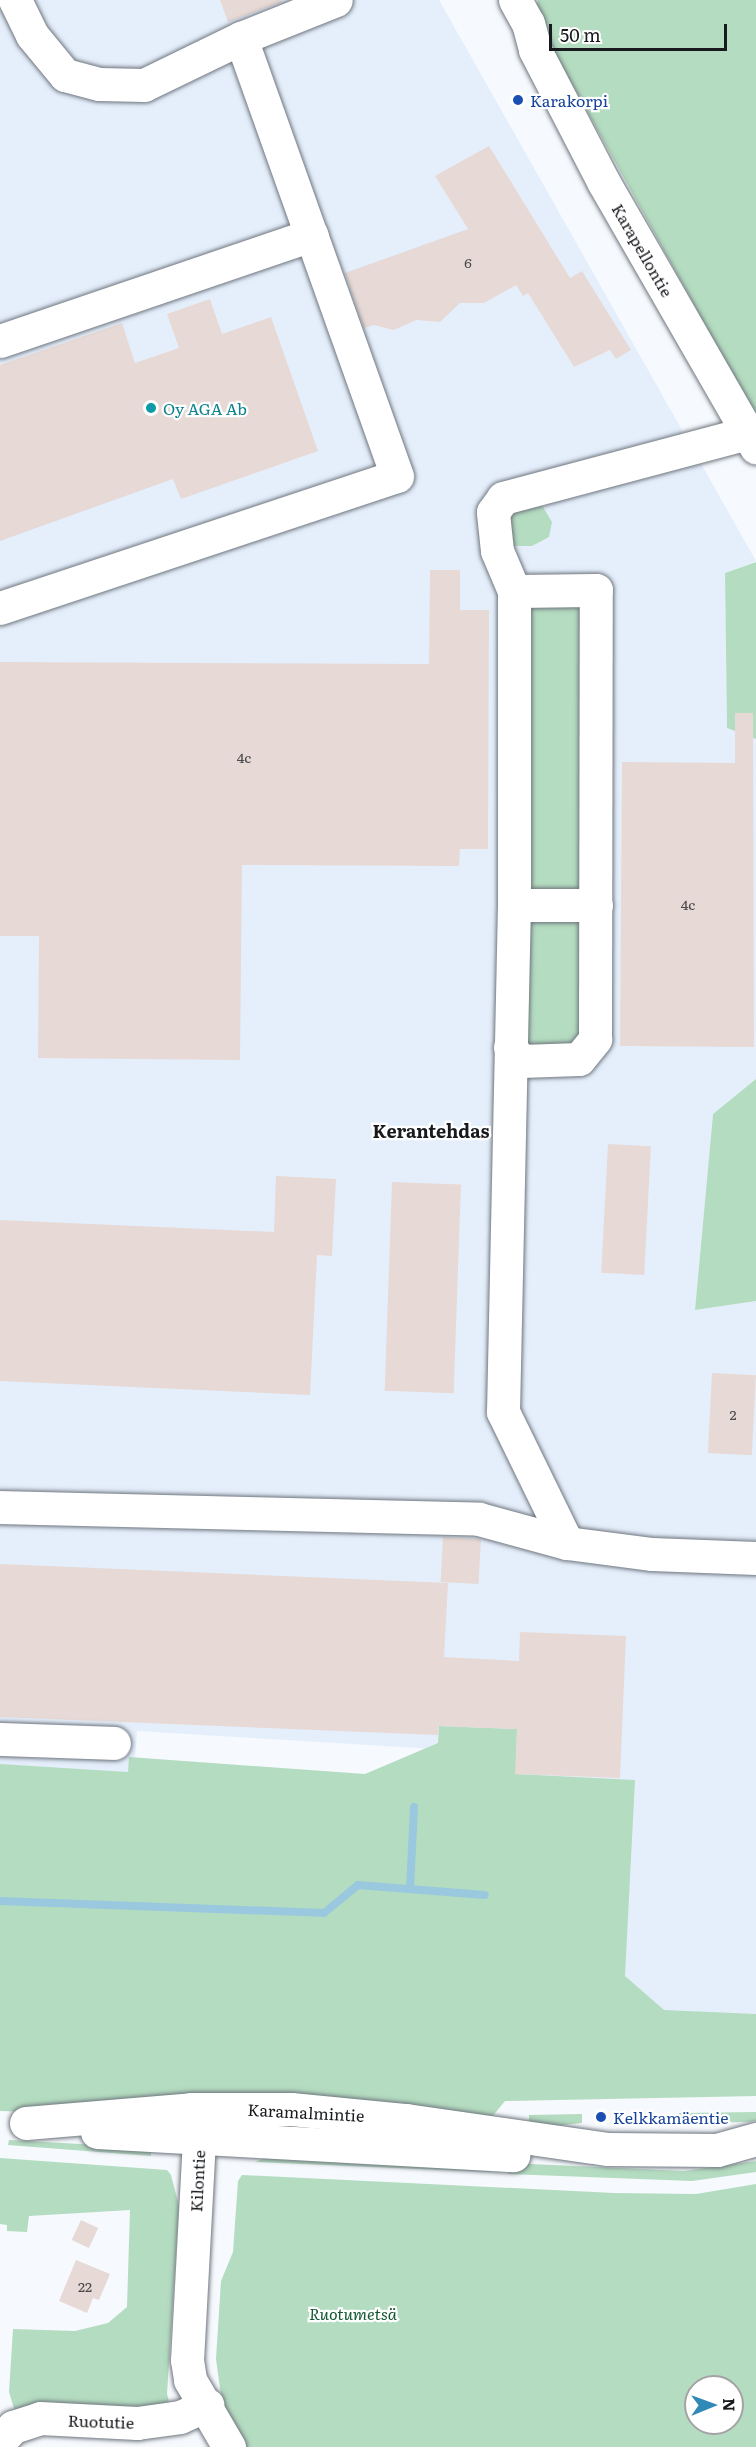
<!DOCTYPE html>
<meta charset="utf-8">
<style>
body{margin:0}
#map{position:relative;width:756px;height:2447px;overflow:hidden;background:#f6f9fd;font-family:Literata,serif}
div>[style]{position:absolute}
[style*='--x']{left:calc(var(--x)*1px);top:calc(var(--y)*1px);width:calc(var(--w)*1px);rotate:calc(var(--a)*1deg)}
.built>*{inset:0;background:#e5effc}
.green>*{inset:0;background:#b4dcc0;transform-origin:0 0}
.stream>*{height:8px;margin:-4px;padding:0 4px;transform-origin:4px;border-radius:4px;background:#99c8df}
.building>*{inset:0;background:#e7d9d5;transform-origin:0 0}
.roads{filter:drop-shadow(0 0 2px #6f767f) drop-shadow(0 0 2px #6f767f)}
.minor>*{height:33px;margin:-16.5px;padding:0 16.5px;transform-origin:16.5px;border-radius:16.5px;background:#fff}
.dots>*{width:16px;height:16px;translate:-50% -50%;box-sizing:border-box;border:3px solid #fff;border-radius:50%}
span{translate:-50% -50%;white-space:nowrap;text-align:center;line-height:1.15;-webkit-text-stroke:4.5px #fff;paint-order:stroke}
.number-label{font-size:14px;color:#4c4a4c}
.number-label span{-webkit-text-stroke-width:0}
.transit-label{font-size:16px;color:#164399}
.left{translate:0 -50%;text-align:left}
.street-label{font-size:16px;color:#181a1e}
.culture-label{font-size:16px;color:#0d838f}
.park-label{font-size:16px;color:#135631;font-style:italic}
.neighbourhood-label{font-size:18px;color:#181a1e;font-weight:700}
.north{position:absolute;left:684px;top:2375px;width:60px;height:60px;box-sizing:border-box;background:#fff;border:2px solid #a3a3a5;border-radius:50%;rotate:89deg;font-size:16px;font-weight:700;line-height:24px;text-align:center;color:#181a1e}
.north::after{content:'';display:block;margin:auto;width:21px;height:27px;background:#3189b8;clip-path:polygon(50% 0,100% 100%,50% 72%,0 100%)}
.scale{position:absolute;left:549px;top:24px;width:178px;height:27px;box-sizing:border-box;border:3px solid #181a1e;border-top:0;padding-left:8px;font-size:18px;line-height:21px;white-space:nowrap;color:#181a1e;-webkit-text-stroke:4px #fff;paint-order:stroke}
</style>
<div id="map">
<div class="built">
<div style="clip-path:polygon(0 0,439px 0,756px 561px,725px 573px,727px 728px,756px 739px,756px 1079px,713px 1114px,695px 1310px,756px 1301px,756px 2026px,663px 2017px,619px 1980px,434px 1749px,137px 1731px,134px 1774px,0 1770px)"></div>
</div>
<div class="green">
<div style="clip-path:polygon(538px 0,756px 0,756px 417px,534px 15px)"></div>
<div style="clip-path:polygon(540px 502px,552px 522px,549px 537px,532px 546px,514px 546px,510px 517px,517px 506px)"></div>
<div style="clip-path:polygon(756px 562px,756px 739px,727px 728px,725px 573px)"></div>
<div style="left:528px;top:596px;width:55px;height:297px"></div>
<div style="left:524px;top:913px;width:56px;height:132px"></div>
<div style="clip-path:polygon(756px 1079px,756px 1301px,695px 1310px,713px 1114px)"></div>
<div style="clip-path:polygon(439px 1726px,517px 1729px,516px 1774px,635px 1780px,625px 1976px,664px 2010px,756px 2014px,756px 2096px,505px 2101px,487px 2123px,0 2111px,0 1764px,128px 1772px,129px 1757px,365px 1774px,438px 1743px)"></div>
<div style="clip-path:polygon(756px 2112px,756px 2121px,748px 2122px,679px 2123px,679px 2113px)"></div>
<div style="clip-path:polygon(582px 2114px,582px 2123px,529px 2129px,529px 2115px)"></div>
<div style="clip-path:polygon(9px 2140px,151px 2148px,151px 2156px,8px 2145px)"></div>
<div style="clip-path:polygon(270px 2156px,491px 2162px,491px 2172px,255px 2162px)"></div>
<div style="clip-path:polygon(0 2158px,167px 2170px,171px 2175px,179px 2206px,167px 2394px,171px 2409px,16px 2415px,9px 2392px,13px 2329px,75px 2331px,108px 2323px,127px 2307px,130px 2210px,29px 2216px,27px 2232px,7px 2231px,7px 2225px,0 2224px)"></div>
<div style="clip-path:polygon(756px 2161px,756px 2172px,692px 2181px,508px 2174px,509px 2163px,684px 2171px)"></div>
<div style="clip-path:polygon(evenodd,242px 2175px,614px 2193px,696px 2194px,756px 2184px,756px 2447px,245px 2447px,222px 2403px,216px 2359px,221px 2281px,233px 2252px,238px 2181px,242px 2175px,696px 2387px,732px 2387px,732px 2423px,696px 2423px,696px 2387px)"></div>
</div>
<div class="stream">
<div style="--x:410;--y:1889;--w:82;--a:-87.2"></div>
<div style="--x:0;--y:1901;--w:324;--a:2.1"></div>
<div style="--x:324;--y:1913;--w:44;--a:-39.5"></div>
<div style="--x:358;--y:1885;--w:127;--a:4.5"></div>
</div>
<div class="building">
<div style="clip-path:polygon(220px 0,281px 0,282px 2px,228px 22px)"></div>
<div style="clip-path:polygon(489px 146px,570px 278px,582px 271px,631px 350px,616px 359px,610px 350px,574px 367px,528px 293px,523px 296px,516px 285px,484px 303px,460px 303px,440px 322px,416px 320px,394px 330px,374px 325px,364px 328px,345px 273px,468px 229px,435px 176px)"></div>
<div style="clip-path:polygon(210px 299px,222px 334px,271px 317px,318px 451px,181px 499px,173px 479px,0 541px,0 365px,122px 323px,135px 363px,179px 348px,167px 314px)"></div>
<div style="clip-path:polygon(430px 570px,460px 570px,460px 610px,489px 610px,488px 849px,460px 849px,459px 866px,242px 865px,240px 1060px,38px 1058px,39px 936px,0 936px,0 662px,429px 664px)"></div>
<div style="clip-path:polygon(735px 713px,753px 713px,754px 1047px,620px 1046px,622px 762px,735px 763px)"></div>
<div style="left:608px;top:1144px;width:43px;height:129px;rotate:3deg"></div>
<div style="clip-path:polygon(276px 1176px,336px 1179px,332px 1256px,317px 1255px,310px 1395px,0 1381px,0 1220px,274px 1232px)"></div>
<div style="left:392px;top:1182px;width:69px;height:209px;rotate:2deg"></div>
<div style="left:712px;top:1373px;width:44px;height:80px;rotate:3deg"></div>
<div style="left:443px;top:1537px;width:38px;height:45px;rotate:3deg"></div>
<div style="clip-path:polygon(0 1564px,448px 1583px,444px 1657px,519px 1661px,520px 1632px,626px 1636px,620px 1778px,515px 1774px,517px 1729px,439px 1726px,438px 1735px,0 1717px)"></div>
<div style="left:81px;top:2220px;width:19px;height:22px;rotate:25deg"></div>
<div style="clip-path:polygon(76px 2260px,110px 2274px,99px 2300px,93px 2298px,87px 2313px,59px 2301px)"></div>
</div>
<div class="roads">
<div class="minor">
<div style="--x:15;--y:0;--w:39;--a:64"></div>
<div style="--x:32;--y:35;--w:52;--a:50.5"></div>
<div style="--x:65;--y:75;--w:35;--a:15"></div>
<div style="--x:99;--y:84;--w:45;--a:1.3"></div>
<div style="--x:144;--y:85;--w:108;--a:-25.9"></div>
<div style="--x:241;--y:38;--w:102;--a:-21.8"></div>
<div style="--x:515;--y:0;--w:26;--a:61"></div>
<div style="--x:528;--y:23;--w:28;--a:75"></div>
<div style="--x:535;--y:50;--w:150;--a:62.6"></div>
<div style="--x:604;--y:183;--w:305;--a:60.1"></div>
<div style="--x:0;--y:341;--w:329;--a:-18.8"></div>
<div style="--x:311;--y:235;--w:209;--a:-109.6"></div>
<div style="--x:0;--y:608;--w:418;--a:-18.4"></div>
<div style="--x:397;--y:476;--w:256;--a:-109.6"></div>
<div style="--x:514;--y:905;--w:82;--a:0"></div>
<div style="--x:510;--y:1047;--w:18;--a:52"></div>
<div style="--x:521;--y:1061;--w:58;--a:-2"></div>
<div style="--x:579;--y:1059;--w:26;--a:-51"></div>
<div style="--x:595;--y:1039;--w:449;--a:-89.9"></div>
<div style="--x:596;--y:590;--w:82;--a:179.3"></div>
<div style="--x:0;--y:1507;--w:479;--a:1.4"></div>
<div style="--x:479;--y:1519;--w:91;--a:15.3"></div>
<div style="--x:567;--y:1543;--w:86;--a:7.4"></div>
<div style="--x:652;--y:1554;--w:104;--a:2.2"></div>
<div style="--x:567;--y:1543;--w:146;--a:-116"></div>
<div style="--x:503;--y:1412;--w:507;--a:-88.76"></div>
<div style="--x:514;--y:905;--w:314;--a:-90"></div>
<div style="--x:514;--y:591;--w:43;--a:-113"></div>
<div style="--x:497;--y:551;--w:39;--a:-96"></div>
<div style="--x:493;--y:512;--w:17;--a:-54"></div>
<div style="--x:503;--y:498;--w:253;--a:-14.9"></div>
<div style="--x:0;--y:1739;--w:114;--a:2"></div>
<div style="--x:208;--y:2118;--w:23;--a:113"></div>
<div style="--x:199;--y:2139;--w:221;--a:93.1"></div>
<div style="--x:187;--y:2360;--w:20;--a:81"></div>
<div style="--x:190;--y:2380;--w:78;--a:59.8"></div>
<div style="--x:26;--y:2123;--w:166;--a:-4.8"></div>
<div style="--x:191;--y:2109;--w:100;--a:0"></div>
<div style="--x:291;--y:2109;--w:116;--a:5.5"></div>
<div style="--x:406;--y:2120;--w:204;--a:8.2"></div>
<div style="--x:608;--y:2149;--w:109;--a:0.5"></div>
<div style="--x:717;--y:2150;--w:41;--a:-15.8"></div>
<div style="--x:97;--y:2132;--w:417;--a:3.2"></div>
<div style="--x:0;--y:2441;--w:19;--a:-47"></div>
<div style="--x:13;--y:2427;--w:28;--a:-18"></div>
<div style="--x:40;--y:2418;--w:97;--a:3"></div>
<div style="--x:137;--y:2423;--w:43;--a:-7.9"></div>
<div style="--x:180;--y:2417;--w:30;--a:-24"></div>
</div>
</div>
<div class="dots">
<div style="left:518px;top:100px;background:#1a4fb4"></div>
<div style="left:151px;top:408px;background:#0f9aa8"></div>
<div style="left:601px;top:2117px;background:#1a4fb4"></div>
</div>
<div class="number-label">
<span style="left:468px;top:262px">6</span>
<span style="left:244px;top:757px">4c</span>
<span style="left:688px;top:904px">4c</span>
<span style="left:733px;top:1414px">2</span>
<span style="left:85px;top:2286px">22</span>
</div>
<div class="transit-label">
<span class="left" style="left:530px;top:100px">Karakorpi</span>
<span class="left" style="left:613px;top:2117px">Kelkkamäentie</span>
</div>
<div class="street-label">
<span style="left:643px;top:250px;rotate:60deg">Karapellontie</span>
<span style="left:306px;top:2112px;rotate:3deg">Karamalmintie</span>
<span style="left:197px;top:2181px;rotate:-87deg">Kilontie</span>
<span style="left:101px;top:2421px;rotate:2deg">Ruotutie</span>
</div>
<div class="culture-label">
<span class="left" style="left:163px;top:408px">Oy AGA Ab</span>
</div>
<div class="park-label">
<span style="left:353px;top:2313px">Ruotumetsä</span>
</div>
<div class="neighbourhood-label">
<span style="left:431px;top:1131px">Kerantehdas</span>
</div>
<div class="north">N</div>
<div class="scale">50 m</div>
</div>
